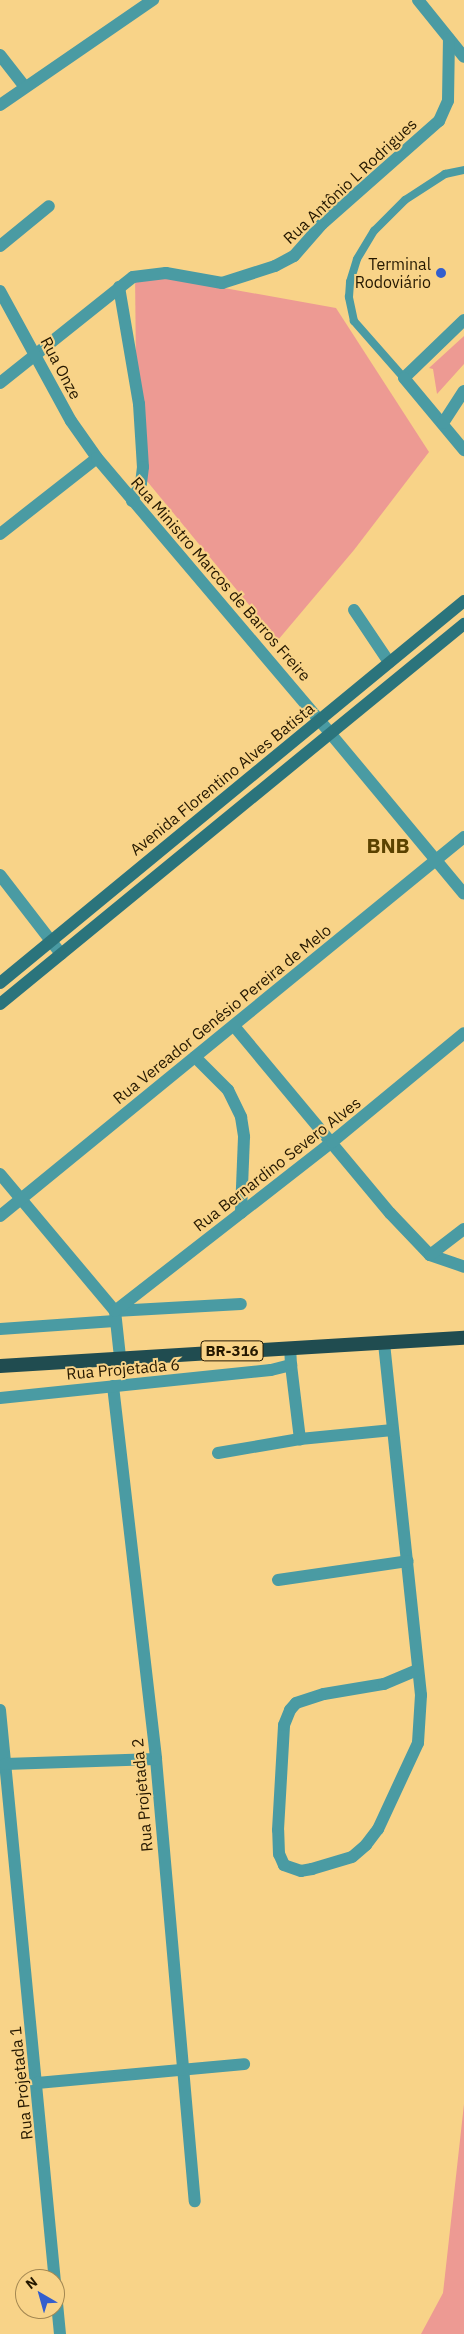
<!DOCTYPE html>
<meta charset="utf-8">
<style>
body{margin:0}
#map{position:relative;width:464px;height:2334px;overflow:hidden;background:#f8d388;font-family:"IBM Plex Sans",sans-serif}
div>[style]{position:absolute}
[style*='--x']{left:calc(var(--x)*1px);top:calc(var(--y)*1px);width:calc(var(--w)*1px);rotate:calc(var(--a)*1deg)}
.green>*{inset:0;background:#ed9a93}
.service>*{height:8px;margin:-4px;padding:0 4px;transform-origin:4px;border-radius:4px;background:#4a9ba3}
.minor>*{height:12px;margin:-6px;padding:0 6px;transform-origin:6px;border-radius:6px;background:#4a9ba3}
.tertiary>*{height:12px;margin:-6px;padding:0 6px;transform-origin:6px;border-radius:6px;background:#4a9ba3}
.secondary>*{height:12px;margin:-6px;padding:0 6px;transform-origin:6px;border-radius:6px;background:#2b747c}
.trunk>*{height:14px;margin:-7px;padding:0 7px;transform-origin:7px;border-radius:7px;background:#204c50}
.dots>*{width:14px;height:14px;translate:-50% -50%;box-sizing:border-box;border:2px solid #f8d388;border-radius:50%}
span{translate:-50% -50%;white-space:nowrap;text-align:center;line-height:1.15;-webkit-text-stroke:4px #f8d388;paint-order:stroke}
.shield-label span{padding:1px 4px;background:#f8d388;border:1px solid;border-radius:4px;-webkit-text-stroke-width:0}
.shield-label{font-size:15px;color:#251800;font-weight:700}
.street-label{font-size:16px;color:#251800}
.poi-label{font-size:16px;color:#251800}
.right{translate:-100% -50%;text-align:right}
.district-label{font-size:21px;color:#5b4200;font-weight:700}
.north{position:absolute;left:15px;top:2269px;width:50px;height:50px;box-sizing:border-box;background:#f8d388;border:1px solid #a48852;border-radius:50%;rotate:322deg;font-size:14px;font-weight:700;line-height:20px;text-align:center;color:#251800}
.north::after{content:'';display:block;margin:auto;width:18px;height:22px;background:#325ece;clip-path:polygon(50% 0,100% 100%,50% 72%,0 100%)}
</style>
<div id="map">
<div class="green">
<div style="clip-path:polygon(135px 272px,336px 308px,429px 452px,354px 550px,278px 640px,137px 469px)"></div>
<div style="clip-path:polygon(464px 336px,464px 364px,437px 394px,433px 369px,429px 368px)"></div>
<div style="clip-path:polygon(464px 2104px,464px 2334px,421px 2334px,443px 2293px)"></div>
</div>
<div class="service">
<div style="--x:404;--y:378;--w:76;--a:-131.3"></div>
<div style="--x:354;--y:321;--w:25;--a:-102"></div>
<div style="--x:349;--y:297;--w:15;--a:-86"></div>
<div style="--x:350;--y:282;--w:24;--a:-73"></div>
<div style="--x:357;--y:259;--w:33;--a:-59"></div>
<div style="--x:374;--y:231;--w:44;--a:-45"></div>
<div style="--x:405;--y:200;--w:48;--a:-33"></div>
<div style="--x:445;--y:174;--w:19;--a:-12"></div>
</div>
<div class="minor">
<div style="--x:418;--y:0;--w:73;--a:51.1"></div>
<div style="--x:0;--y:55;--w:39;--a:52"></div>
<div style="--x:0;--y:105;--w:186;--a:-34.5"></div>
<div style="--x:0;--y:246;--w:63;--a:-39.2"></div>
<div style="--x:119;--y:287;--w:119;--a:80.3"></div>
<div style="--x:139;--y:404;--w:63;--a:86.4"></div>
<div style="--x:143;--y:467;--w:16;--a:97"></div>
<div style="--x:141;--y:483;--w:20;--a:117"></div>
<div style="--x:464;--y:320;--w:83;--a:136"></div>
<div style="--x:404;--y:378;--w:94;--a:50.2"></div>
<div style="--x:0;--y:383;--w:170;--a:-38.6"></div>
<div style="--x:133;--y:277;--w:33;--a:-7"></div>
<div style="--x:166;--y:273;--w:57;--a:10.1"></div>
<div style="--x:222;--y:283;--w:56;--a:-17.8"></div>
<div style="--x:275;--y:266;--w:21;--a:-28"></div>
<div style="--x:294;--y:256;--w:43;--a:-48.8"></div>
<div style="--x:322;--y:224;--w:156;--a:-41.4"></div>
<div style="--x:439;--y:121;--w:22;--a:-66"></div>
<div style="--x:448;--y:101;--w:62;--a:-89.1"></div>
<div style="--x:443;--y:423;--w:38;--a:-57"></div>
<div style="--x:0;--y:534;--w:123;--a:-38.1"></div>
<div style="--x:354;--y:610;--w:63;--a:56.1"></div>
<div style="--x:330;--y:733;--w:209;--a:50.2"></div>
<div style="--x:0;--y:875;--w:100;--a:52.3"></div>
<div style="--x:234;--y:1026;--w:244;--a:50.2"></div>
<div style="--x:390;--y:1213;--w:58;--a:46.4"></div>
<div style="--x:430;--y:1255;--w:36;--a:19"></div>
<div style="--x:195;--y:1057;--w:47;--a:45"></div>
<div style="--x:228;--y:1090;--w:30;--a:64"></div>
<div style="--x:241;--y:1117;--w:20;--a:81"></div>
<div style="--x:244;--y:1137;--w:76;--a:92.3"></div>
<div style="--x:0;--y:1174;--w:179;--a:50"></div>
<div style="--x:115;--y:1311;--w:126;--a:-3.2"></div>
<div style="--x:0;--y:1216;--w:599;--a:-39.24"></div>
<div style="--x:430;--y:1255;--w:43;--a:-37.4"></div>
<div style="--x:0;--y:1329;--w:115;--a:-4"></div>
<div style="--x:384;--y:1343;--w:354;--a:84"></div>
<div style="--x:421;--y:1695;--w:48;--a:93.6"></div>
<div style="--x:418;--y:1743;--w:95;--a:114.9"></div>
<div style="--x:378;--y:1829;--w:20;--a:127"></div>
<div style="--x:366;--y:1845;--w:18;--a:139"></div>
<div style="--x:352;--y:1857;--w:42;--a:163.3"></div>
<div style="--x:312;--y:1869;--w:11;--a:170"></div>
<div style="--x:301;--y:1871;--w:18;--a:-161"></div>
<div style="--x:284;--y:1865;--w:12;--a:-114"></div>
<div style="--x:279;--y:1854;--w:24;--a:-92"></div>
<div style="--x:278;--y:1830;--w:105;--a:-86.7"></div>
<div style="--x:284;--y:1725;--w:16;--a:-68"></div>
<div style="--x:290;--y:1710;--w:9;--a:-49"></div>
<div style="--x:296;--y:1703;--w:29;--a:-18"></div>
<div style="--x:324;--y:1694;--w:61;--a:-9.5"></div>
<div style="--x:384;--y:1684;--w:36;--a:-23"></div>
<div style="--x:120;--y:1357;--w:46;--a:-96.2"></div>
<div style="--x:115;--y:1311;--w:275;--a:-37.9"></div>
<div style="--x:332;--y:1142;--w:171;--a:-39.5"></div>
<div style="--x:291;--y:1365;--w:75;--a:83.1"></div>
<div style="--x:113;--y:1386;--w:375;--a:83.4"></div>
<div style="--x:156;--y:1759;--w:444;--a:85"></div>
<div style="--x:0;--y:1398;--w:272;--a:-5.9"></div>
<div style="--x:271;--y:1370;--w:21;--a:-14"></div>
<div style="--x:291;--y:1365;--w:17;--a:-93"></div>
<div style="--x:218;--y:1453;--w:83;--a:-9.7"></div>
<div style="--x:300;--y:1439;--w:93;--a:-5.5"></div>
<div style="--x:278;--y:1580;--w:131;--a:-8.3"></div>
<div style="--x:0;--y:1710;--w:627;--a:84.51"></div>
<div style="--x:5;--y:1764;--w:151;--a:-1.9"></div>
<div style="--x:37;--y:2083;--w:208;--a:-5.2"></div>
</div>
<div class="tertiary">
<div style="--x:0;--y:291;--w:148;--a:61.4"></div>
<div style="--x:71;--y:421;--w:45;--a:54.9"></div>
<div style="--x:97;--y:458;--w:360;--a:49.7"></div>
</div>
<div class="secondary">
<div style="--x:0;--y:983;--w:601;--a:-39.46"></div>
<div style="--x:0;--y:1004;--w:600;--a:-39.32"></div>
</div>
<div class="trunk">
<div style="--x:0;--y:1366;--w:465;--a:-3.5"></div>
</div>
<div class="dots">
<div style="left:441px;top:273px;background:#325ece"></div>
</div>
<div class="shield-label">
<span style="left:232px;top:1351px">BR-316</span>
</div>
<div class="street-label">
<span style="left:350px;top:181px;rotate:-43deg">Rua Antônio L Rodrigues</span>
<span style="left:61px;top:368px;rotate:62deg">Rua Onze</span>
<span style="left:221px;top:579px;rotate:49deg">Rua Ministro Marcos de Barros Freire</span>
<span style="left:222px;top:779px;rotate:-39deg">Avenida Florentino Alves Batista</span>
<span style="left:222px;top:1014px;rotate:-39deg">Rua Vereador Genésio Pereira de Melo</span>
<span style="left:277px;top:1164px;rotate:-38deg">Rua Bernardino Severo Alves</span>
<span style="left:123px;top:1369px;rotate:-5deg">Rua Projetada 6</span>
<span style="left:142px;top:1795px;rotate:-95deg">Rua Projetada 2</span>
<span style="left:21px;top:2083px;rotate:-96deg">Rua Projetada 1</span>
</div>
<div class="poi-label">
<span class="right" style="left:431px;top:273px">Terminal<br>Rodoviário</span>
</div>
<div class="district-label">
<span style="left:388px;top:845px">BNB</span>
</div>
<div class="north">N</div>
</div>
